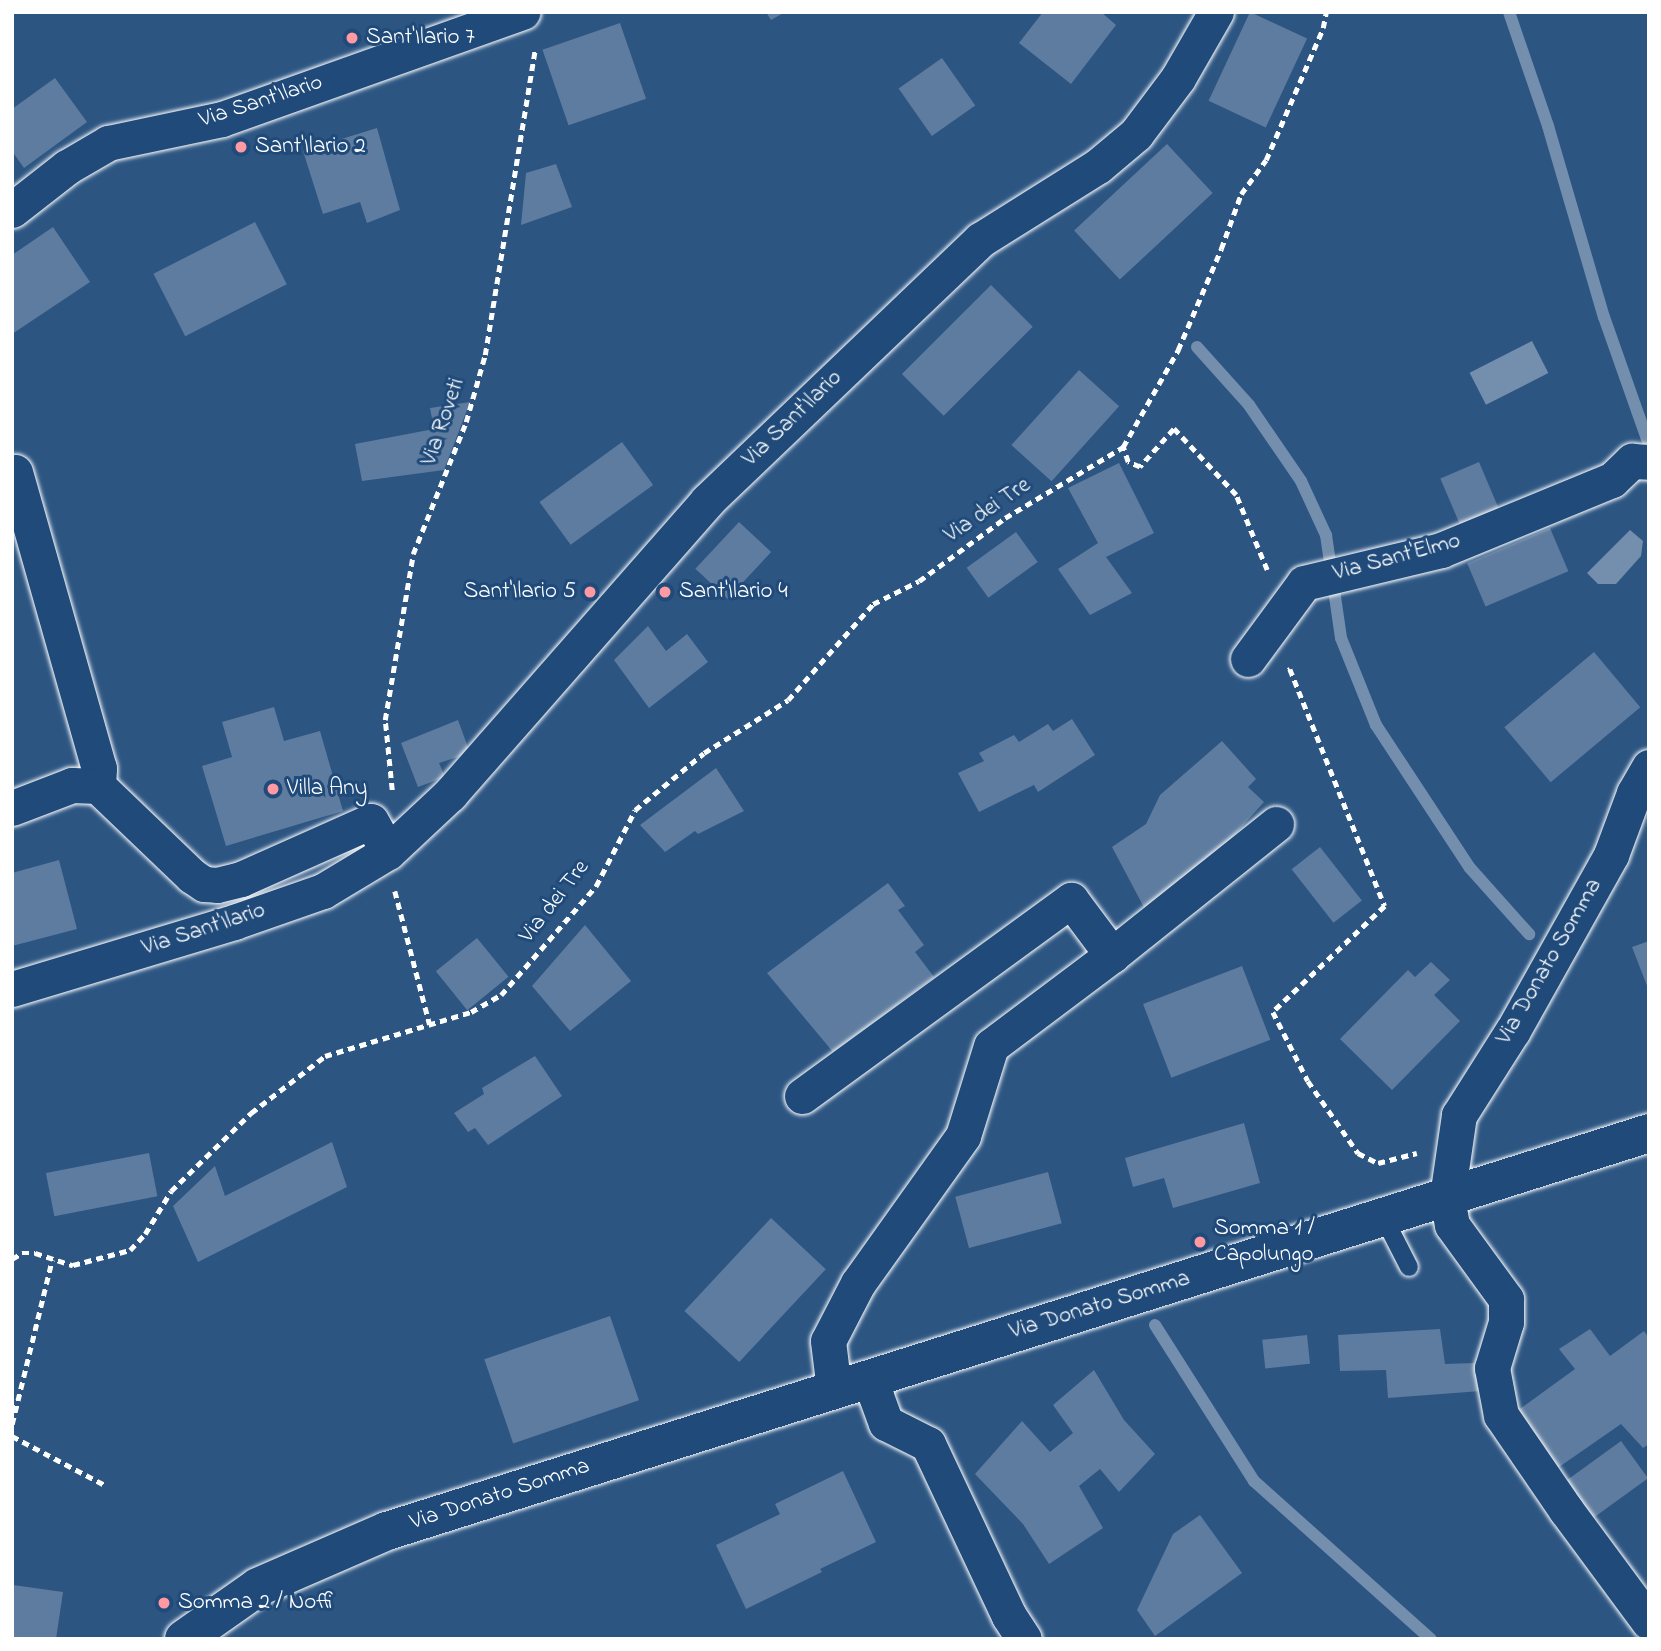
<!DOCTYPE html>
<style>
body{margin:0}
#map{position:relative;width:1661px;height:1651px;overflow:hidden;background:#2c5582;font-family:"Indie Flower",sans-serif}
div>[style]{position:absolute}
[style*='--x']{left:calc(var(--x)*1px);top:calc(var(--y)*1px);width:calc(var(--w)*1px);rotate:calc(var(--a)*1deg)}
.water>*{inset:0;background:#748fad;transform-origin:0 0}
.stream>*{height:12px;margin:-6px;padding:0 6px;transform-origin:6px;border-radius:6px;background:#748fad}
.building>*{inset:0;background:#5e7c9f;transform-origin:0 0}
.path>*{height:4.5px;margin-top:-2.25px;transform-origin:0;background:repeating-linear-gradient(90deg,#fff 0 7px,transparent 0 12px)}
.roads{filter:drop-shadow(0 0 2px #fff) drop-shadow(0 0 2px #fff)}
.lane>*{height:18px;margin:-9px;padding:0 9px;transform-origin:9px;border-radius:9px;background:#1f4a7a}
.street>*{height:35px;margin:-17.5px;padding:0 17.5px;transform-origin:17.5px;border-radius:17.5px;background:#1f4a7a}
.primary>*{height:38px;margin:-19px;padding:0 19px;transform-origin:19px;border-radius:19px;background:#1f4a7a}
.dots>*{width:19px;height:19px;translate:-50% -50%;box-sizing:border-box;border:4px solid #1f4a7a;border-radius:50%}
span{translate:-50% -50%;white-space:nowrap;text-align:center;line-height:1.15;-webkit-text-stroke:6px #1f4a7a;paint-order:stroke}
.poi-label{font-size:23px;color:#fff}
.left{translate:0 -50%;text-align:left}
.right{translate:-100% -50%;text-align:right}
.street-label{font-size:23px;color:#fff}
.frame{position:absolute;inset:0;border:14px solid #fff;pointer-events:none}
</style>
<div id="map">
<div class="water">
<div style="left:1532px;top:341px;width:36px;height:70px;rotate:63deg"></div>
<div style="clip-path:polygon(1630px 530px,1643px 541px,1641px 556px,1616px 584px,1598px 584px,1587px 573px)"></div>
</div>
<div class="stream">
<div style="--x:1509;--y:12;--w:120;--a:71.1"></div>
<div style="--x:1548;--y:126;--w:199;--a:73.7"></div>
<div style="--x:1604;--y:317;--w:136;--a:70.6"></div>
<div style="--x:1197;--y:347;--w:78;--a:48.1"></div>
<div style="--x:1249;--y:405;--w:92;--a:55.6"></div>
<div style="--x:1301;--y:481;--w:60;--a:65.2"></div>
<div style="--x:1326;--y:535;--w:104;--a:81.7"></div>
<div style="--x:1341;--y:638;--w:94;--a:68.1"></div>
<div style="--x:1376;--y:725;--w:171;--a:56.7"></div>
<div style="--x:1470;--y:868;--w:89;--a:48.2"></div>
<div style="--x:1155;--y:1325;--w:185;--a:57.6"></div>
<div style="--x:1254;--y:1481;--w:237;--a:41.8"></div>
</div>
<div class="building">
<div style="clip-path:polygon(766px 12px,785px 12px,771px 20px)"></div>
<div style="clip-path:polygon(1043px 12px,1101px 12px,1116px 25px,1071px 84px,1019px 43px)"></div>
<div style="left:1250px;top:12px;width:63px;height:98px;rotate:25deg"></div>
<div style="left:620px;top:23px;width:80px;height:82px;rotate:71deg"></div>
<div style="left:942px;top:58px;width:58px;height:53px;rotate:55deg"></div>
<div style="clip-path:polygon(55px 78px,87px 122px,24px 168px,12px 151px,12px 109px)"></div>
<div style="clip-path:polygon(377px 128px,400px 210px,367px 223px,360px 202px,323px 214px,303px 151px)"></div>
<div style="left:1167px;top:144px;width:67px;height:127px;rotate:47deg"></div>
<div style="clip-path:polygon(556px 164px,572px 207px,521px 225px,526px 173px)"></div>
<div style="left:255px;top:222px;width:70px;height:114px;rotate:63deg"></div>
<div style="clip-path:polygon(53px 227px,90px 282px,12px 334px,12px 255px)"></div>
<div style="left:991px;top:285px;width:59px;height:126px;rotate:45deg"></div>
<div style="left:1079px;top:370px;width:54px;height:101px;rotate:42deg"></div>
<div style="clip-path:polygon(470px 402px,444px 470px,362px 481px,355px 444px,434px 429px,430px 408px)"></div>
<div style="left:622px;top:442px;width:53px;height:102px;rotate:54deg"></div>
<div style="left:1479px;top:462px;width:56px;height:42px;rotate:67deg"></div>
<div style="clip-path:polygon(1119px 463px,1154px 533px,1106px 557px,1132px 593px,1090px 615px,1058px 569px,1098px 543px,1068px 488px)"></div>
<div style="left:739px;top:522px;width:44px;height:64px;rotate:43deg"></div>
<div style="left:1550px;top:528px;width:47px;height:90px;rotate:67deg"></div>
<div style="left:1016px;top:532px;width:37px;height:61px;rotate:54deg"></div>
<div style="clip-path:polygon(648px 626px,666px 651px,687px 634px,708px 662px,649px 708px,614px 660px)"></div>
<div style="left:1594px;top:652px;width:72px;height:117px;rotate:50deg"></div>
<div style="clip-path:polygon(274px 707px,284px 741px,320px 731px,343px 811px,226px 846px,202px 766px,232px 757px,222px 722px)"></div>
<div style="clip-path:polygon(1072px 719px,1095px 755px,1038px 792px,1034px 785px,979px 812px,958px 773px,984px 761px,979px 753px,1014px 735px,1019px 742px,1048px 724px,1053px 731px)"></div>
<div style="clip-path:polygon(458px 720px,470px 753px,439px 763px,445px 777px,418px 787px,401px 743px)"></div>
<div style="clip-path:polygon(1222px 741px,1256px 779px,1248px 787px,1264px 802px,1194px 880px,1147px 913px,1112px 847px,1146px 824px,1160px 795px)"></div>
<div style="clip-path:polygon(716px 768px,744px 811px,698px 834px,695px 831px,665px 852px,640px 825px)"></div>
<div style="left:1320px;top:847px;width:68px;height:36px;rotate:52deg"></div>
<div style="clip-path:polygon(59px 860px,77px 929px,12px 946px,12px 873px)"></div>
<div style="clip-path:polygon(888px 883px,905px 906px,898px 910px,924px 945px,915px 952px,934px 977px,833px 1052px,767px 973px)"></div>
<div style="clip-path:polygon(585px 925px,631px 981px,570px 1031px,532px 986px)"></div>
<div style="left:477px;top:938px;width:50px;height:53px;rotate:51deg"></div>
<div style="clip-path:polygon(1649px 941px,1649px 991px,1632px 947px)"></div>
<div style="clip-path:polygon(1431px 962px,1450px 980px,1434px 995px,1460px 1021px,1392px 1090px,1340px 1039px,1408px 970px,1415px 977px)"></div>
<div style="left:1242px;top:966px;width:79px;height:106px;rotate:69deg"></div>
<div style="clip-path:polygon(535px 1056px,562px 1096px,488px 1145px,475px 1128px,468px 1132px,454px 1113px,484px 1094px,482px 1088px)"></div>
<div style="clip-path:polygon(1244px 1123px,1260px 1183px,1173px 1208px,1164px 1178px,1133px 1187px,1125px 1158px)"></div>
<div style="clip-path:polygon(332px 1142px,347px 1187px,198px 1262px,173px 1206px,215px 1166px,225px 1196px)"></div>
<div style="left:149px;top:1153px;width:44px;height:105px;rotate:79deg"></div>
<div style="left:1048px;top:1172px;width:53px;height:96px;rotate:75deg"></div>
<div style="left:771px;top:1218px;width:75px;height:127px;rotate:43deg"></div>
<div style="left:610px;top:1316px;width:89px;height:133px;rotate:71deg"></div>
<div style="clip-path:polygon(1440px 1329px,1445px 1364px,1475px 1363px,1481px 1391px,1388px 1398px,1386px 1370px,1340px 1371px,1338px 1335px)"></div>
<div style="clip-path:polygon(1590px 1329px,1610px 1356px,1644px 1331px,1649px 1338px,1649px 1444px,1643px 1448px,1621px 1424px,1549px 1474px,1510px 1416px,1575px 1369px,1559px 1349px)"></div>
<div style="left:1307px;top:1335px;width:29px;height:45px;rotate:84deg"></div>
<div style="clip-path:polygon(1094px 1370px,1124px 1420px,1155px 1454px,1119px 1492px,1100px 1469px,1079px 1486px,1103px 1528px,1049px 1564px,1023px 1524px,975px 1474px,1022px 1421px,1050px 1452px,1073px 1433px,1053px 1405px)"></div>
<div style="left:1621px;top:1441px;width:46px;height:78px;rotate:54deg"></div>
<div style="clip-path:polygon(843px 1471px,876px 1542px,820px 1569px,822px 1572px,746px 1609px,716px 1545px,780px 1514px,775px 1504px)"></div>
<div style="clip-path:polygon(1200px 1515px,1242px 1573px,1155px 1636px,1137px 1610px,1173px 1534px)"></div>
<div style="clip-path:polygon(13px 1585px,63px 1592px,56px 1639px,12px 1639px)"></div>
</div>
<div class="path">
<div style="--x:1267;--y:570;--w:81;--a:-112.5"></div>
<div style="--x:1236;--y:495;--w:91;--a:-133.2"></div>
<div style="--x:1174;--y:429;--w:51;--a:131.8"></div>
<div style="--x:1140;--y:467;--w:13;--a:-157"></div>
<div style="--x:1128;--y:462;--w:16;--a:-108"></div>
<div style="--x:1123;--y:447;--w:112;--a:-60.4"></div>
<div style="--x:1178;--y:350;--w:110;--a:-66.9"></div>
<div style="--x:1221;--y:249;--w:59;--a:-70"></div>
<div style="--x:1241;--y:194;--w:42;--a:-53.7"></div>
<div style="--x:1266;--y:160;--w:144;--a:-66.6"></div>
<div style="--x:1323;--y:28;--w:16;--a:-79"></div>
<div style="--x:1288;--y:670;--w:2;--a:-27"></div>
<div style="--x:1290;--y:669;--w:255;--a:68.2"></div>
<div style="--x:1385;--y:906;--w:154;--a:136.6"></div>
<div style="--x:1273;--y:1012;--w:77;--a:63.1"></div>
<div style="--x:1308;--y:1081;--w:88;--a:55.2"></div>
<div style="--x:1358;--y:1153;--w:22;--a:27"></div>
<div style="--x:1378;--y:1163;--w:40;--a:-14.4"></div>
<div style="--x:392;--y:790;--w:70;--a:-95.7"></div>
<div style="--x:385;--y:720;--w:168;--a:-80.4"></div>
<div style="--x:413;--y:554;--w:142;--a:-68.1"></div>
<div style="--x:466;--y:422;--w:70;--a:-74.2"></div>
<div style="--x:485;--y:355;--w:311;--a:-80.7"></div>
<div style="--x:395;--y:891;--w:138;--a:75.4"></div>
<div style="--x:12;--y:1259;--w:12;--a:-31"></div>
<div style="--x:22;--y:1253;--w:13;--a:0"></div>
<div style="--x:35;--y:1253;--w:40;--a:18"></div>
<div style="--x:73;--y:1265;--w:59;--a:-14.7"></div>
<div style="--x:130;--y:1250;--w:22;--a:-47"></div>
<div style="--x:145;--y:1234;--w:50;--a:-58.8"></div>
<div style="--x:171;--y:1191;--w:112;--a:-44.3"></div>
<div style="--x:251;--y:1113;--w:93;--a:-37.6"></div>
<div style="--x:325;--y:1056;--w:152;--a:-16.8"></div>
<div style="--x:471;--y:1012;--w:34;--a:-30"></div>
<div style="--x:501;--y:995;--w:145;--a:-48.9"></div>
<div style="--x:596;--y:886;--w:85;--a:-62.8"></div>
<div style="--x:635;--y:810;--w:89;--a:-39.6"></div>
<div style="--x:704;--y:753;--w:99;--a:-32.2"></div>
<div style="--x:788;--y:700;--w:128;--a:-48.5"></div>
<div style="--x:873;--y:604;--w:51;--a:-26.6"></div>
<div style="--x:919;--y:581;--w:107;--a:-36.2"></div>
<div style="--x:1005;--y:518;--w:138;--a:-31"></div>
<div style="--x:12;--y:1424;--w:169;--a:-76.3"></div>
<div style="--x:12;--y:1436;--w:105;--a:27.8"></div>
</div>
<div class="roads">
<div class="lane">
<div style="--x:1384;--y:1218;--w:55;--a:63"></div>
</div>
<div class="street">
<div style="--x:12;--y:210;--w:70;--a:-38"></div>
<div style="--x:67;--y:167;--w:48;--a:-30.3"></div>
<div style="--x:108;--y:143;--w:116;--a:-11.9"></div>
<div style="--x:222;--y:119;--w:319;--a:-19.6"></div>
<div style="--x:15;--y:472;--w:308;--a:74.2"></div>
<div style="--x:99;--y:768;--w:18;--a:93"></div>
<div style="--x:1248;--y:659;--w:94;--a:-53.6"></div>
<div style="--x:1304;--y:583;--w:141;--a:-13.5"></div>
<div style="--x:1441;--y:550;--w:185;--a:-22.3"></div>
<div style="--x:1612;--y:480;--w:28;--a:-44"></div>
<div style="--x:1632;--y:461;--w:17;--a:3"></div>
<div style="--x:1649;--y:767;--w:30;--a:120"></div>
<div style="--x:1634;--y:793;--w:66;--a:110.4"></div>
<div style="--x:1611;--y:855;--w:201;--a:119.2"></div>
<div style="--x:1513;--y:1030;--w:101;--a:122.4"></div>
<div style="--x:1459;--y:1115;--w:83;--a:98.3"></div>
<div style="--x:1447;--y:1197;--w:28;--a:80"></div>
<div style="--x:1452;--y:1225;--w:92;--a:53.9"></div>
<div style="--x:1506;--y:1299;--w:23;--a:90"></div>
<div style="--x:1506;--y:1322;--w:48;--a:106.9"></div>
<div style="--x:1492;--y:1368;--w:48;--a:79.2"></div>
<div style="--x:1501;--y:1415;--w:115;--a:55.6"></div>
<div style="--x:1566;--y:1510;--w:139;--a:53.5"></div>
<div style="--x:12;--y:808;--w:64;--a:-21"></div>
<div style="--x:72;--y:785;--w:26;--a:2"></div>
<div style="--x:98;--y:786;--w:130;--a:43.8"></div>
<div style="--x:192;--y:876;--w:14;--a:34"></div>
<div style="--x:204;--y:884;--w:13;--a:4"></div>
<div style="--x:217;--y:885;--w:25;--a:-14"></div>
<div style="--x:241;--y:879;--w:142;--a:-24"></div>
<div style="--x:371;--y:821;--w:35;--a:61"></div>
<div style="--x:1112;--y:955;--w:210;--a:-38.6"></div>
<div style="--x:12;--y:989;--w:232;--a:-16.8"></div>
<div style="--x:234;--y:922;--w:94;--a:-19.2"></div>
<div style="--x:323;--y:891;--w:76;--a:-31"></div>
<div style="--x:388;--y:852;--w:85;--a:-43.1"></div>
<div style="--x:450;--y:794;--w:390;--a:-48.7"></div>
<div style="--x:707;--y:501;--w:378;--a:-43.7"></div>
<div style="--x:980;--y:240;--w:139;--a:-32.1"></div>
<div style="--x:1098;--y:166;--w:50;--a:-40.1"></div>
<div style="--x:1136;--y:134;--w:70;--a:-53.1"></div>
<div style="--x:1178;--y:78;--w:76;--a:-60.1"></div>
<div style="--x:802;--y:1096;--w:333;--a:-36.1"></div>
<div style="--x:1071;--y:900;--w:69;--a:53.3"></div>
<div style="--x:1112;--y:955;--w:151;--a:143.1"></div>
<div style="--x:991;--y:1046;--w:94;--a:107.3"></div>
<div style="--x:963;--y:1136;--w:181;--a:125.5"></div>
<div style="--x:858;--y:1283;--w:65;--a:117.3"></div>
<div style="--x:828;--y:1341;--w:49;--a:83"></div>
<div style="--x:873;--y:1377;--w:19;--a:81"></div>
<div style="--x:876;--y:1396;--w:29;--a:70"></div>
<div style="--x:886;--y:1423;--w:47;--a:26.6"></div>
<div style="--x:928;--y:1444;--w:190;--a:64.8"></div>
<div style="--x:1009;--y:1616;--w:27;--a:57"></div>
</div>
<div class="primary">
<div style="--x:184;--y:1639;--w:90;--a:-35.1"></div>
<div style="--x:258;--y:1587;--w:141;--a:-23.5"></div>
<div style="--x:387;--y:1531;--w:1323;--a:-17.5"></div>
</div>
</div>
<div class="dots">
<div style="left:352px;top:38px;background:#ff9aa2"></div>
<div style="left:241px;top:147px;background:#ff9aa2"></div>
<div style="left:590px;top:592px;background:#ff9aa2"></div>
<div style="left:665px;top:592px;background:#ff9aa2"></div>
<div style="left:273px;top:789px;background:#ff9aa2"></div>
<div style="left:1200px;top:1242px;background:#ff9aa2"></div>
<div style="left:164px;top:1603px;background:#ff9aa2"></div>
</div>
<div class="poi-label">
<span class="left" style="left:366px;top:38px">Sant'Ilario 7</span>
<span class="left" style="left:255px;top:147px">Sant'Ilario 2</span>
<span class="right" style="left:576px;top:592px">Sant'Ilario 5</span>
<span class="left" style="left:679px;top:592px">Sant'Ilario 4</span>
<span class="left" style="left:287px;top:789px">Villa Any</span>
<span class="left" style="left:1214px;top:1242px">Somma 1 /<br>Capolungo</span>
<span class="left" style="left:178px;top:1603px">Somma 2 / Noffi</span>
</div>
<div class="street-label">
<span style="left:261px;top:102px;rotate:-18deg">Via Sant'Ilario</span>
<span style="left:793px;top:419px;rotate:-44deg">Via Sant'Ilario</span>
<span style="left:444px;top:422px;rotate:-71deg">Via Roveti</span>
<span style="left:988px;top:511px;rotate:-34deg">Via dei Tre</span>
<span style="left:1397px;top:558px;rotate:-15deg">Via Sant'Elmo</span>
<span style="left:555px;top:902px;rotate:-52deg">Via dei Tre</span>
<span style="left:204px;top:930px;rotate:-18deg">Via Sant'Ilario</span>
<span style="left:1550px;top:962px;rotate:-60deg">Via Donato Somma</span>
<span style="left:1100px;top:1306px;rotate:-17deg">Via Donato Somma</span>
<span style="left:500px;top:1495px;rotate:-18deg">Via Donato Somma</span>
</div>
<div class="frame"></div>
</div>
